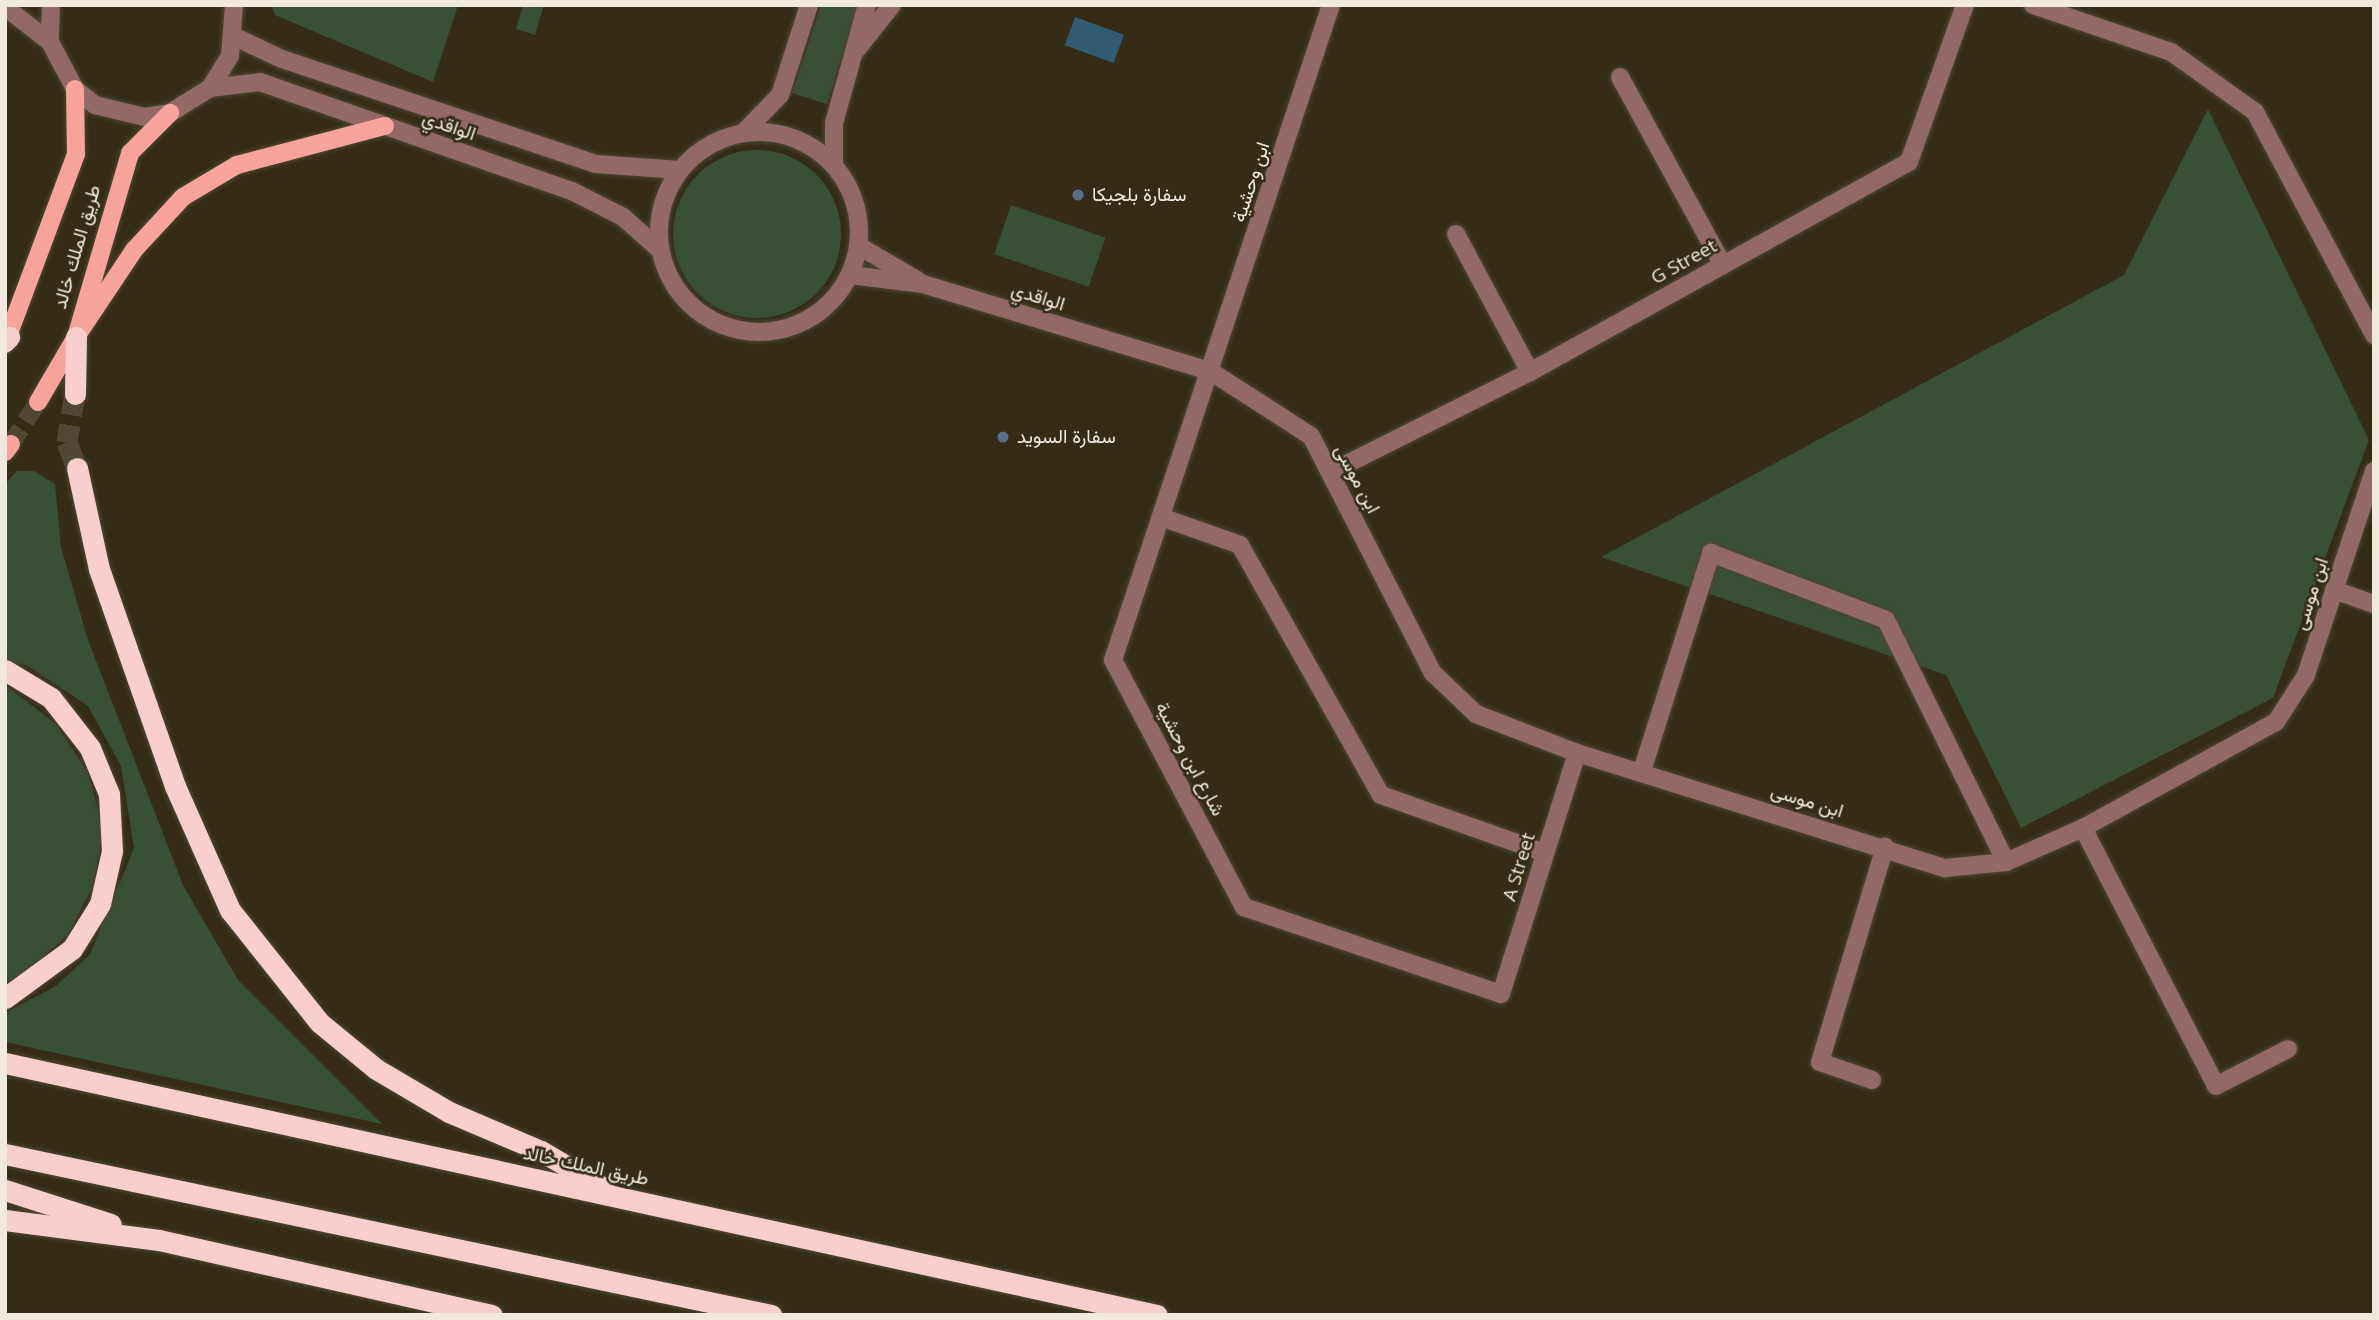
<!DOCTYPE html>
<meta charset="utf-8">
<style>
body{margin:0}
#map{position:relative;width:2379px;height:1320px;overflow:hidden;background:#342c15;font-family:"Open Sans",Vazirmatn,sans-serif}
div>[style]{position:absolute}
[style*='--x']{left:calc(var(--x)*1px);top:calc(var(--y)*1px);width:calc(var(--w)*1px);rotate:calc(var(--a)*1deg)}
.green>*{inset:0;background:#385034;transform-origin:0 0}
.round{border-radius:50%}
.water>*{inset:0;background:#315b71;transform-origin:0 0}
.major-tunnel>*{height:18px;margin-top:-9px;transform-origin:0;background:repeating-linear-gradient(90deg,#504833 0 18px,transparent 0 27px)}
.highway-tunnel>*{height:21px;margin-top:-10.5px;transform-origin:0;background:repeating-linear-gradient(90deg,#504833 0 21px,transparent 0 31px)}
.roads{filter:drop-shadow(0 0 2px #4e4731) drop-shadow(0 0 2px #4e4731)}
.minor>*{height:18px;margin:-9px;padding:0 9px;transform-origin:9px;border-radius:9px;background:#926965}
.minor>.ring{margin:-9px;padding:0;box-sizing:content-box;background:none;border:18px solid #926965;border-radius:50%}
.major>*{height:18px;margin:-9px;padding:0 9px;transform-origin:9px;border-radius:9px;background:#f8a49d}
.highway>*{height:21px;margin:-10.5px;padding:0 10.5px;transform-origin:10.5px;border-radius:10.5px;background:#f8cfcb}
.dots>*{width:19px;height:19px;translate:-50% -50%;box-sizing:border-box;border:4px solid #342c15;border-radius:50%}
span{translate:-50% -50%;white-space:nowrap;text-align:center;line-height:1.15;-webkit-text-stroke:5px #342c15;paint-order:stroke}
.street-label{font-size:19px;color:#efeadc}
.poi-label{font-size:19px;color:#efeadc}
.left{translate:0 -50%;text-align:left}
.frame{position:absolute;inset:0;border:7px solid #efeadc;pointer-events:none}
</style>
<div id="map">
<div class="green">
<div style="clip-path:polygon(271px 5px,458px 5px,433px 82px,275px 15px)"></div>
<div style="clip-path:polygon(523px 5px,544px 5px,535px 35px,516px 29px)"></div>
<div style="clip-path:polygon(821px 5px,858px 5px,827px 104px,792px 93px)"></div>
<div style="clip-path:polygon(2208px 109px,2369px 440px,2273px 698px,2021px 828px,1946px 675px,1601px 557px,2124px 275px)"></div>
<div class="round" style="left:673px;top:150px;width:168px;height:168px"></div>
<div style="left:1011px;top:205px;width:100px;height:52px;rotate:19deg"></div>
<div style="clip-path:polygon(17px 471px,34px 471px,55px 484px,61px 547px,88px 640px,183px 885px,238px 980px,382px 1124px,5px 1042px,5px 1013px,56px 986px,90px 954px,134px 848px,121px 766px,88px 706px,28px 666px,5px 660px,5px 484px)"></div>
<div style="clip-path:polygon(5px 685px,55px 723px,88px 772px,103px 830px,93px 886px,68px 935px,22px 975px,5px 982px)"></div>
</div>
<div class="water">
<div style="left:1075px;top:17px;width:52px;height:30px;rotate:20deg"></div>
</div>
<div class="major-tunnel">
<div style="--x:11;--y:444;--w:50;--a:-57.3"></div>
</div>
<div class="highway-tunnel">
<div style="--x:75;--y:394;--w:49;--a:99.5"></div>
<div style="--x:67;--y:442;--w:28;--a:69"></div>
</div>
<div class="roads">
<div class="minor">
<div style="--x:51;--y:5;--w:37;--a:92"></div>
<div style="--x:50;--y:42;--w:53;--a:62"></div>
<div style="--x:75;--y:89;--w:26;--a:39"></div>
<div style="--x:95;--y:105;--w:51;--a:13.5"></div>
<div style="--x:145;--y:117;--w:25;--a:-9"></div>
<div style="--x:170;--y:113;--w:47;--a:-32"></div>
<div style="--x:210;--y:88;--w:38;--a:-58"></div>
<div style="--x:230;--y:56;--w:51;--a:-85.5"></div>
<div style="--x:1331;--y:5;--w:690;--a:108.41"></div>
<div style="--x:1113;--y:660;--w:280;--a:62.1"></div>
<div style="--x:1244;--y:907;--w:271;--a:18.7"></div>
<div style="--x:1501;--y:994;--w:253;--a:-72.5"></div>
<div style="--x:2033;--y:5;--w:146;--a:18.8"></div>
<div style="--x:2171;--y:52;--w:103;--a:35.5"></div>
<div style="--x:2255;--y:112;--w:253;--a:61.9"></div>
<div style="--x:5;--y:7;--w:57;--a:37.9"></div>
<div style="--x:235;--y:37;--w:52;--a:25.1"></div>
<div style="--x:282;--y:59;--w:331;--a:18.5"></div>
<div style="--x:596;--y:164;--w:84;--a:4.1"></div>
<div style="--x:857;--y:49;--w:56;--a:-51.5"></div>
<div style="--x:1620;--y:77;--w:214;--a:61.3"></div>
<div style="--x:210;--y:88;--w:50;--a:-6.8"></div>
<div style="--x:260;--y:82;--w:330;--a:19.3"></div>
<div style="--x:572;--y:191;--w:57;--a:27"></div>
<div style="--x:623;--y:217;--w:50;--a:41.7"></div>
<div class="ring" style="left:659px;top:132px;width:182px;height:182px"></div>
<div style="--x:743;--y:133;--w:53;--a:-45.8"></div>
<div style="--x:780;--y:95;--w:95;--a:-72.1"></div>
<div style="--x:834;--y:164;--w:41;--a:-90"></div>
<div style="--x:834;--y:123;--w:123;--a:-74.4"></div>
<div style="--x:1456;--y:234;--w:157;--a:61.8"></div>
<div style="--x:859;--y:246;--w:67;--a:30.4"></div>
<div style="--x:850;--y:275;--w:74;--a:7"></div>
<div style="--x:923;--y:284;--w:300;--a:16.9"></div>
<div style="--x:1210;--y:371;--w:120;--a:32.8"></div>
<div style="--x:1311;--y:436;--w:267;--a:62.8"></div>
<div style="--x:1433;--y:673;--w:59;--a:43.6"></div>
<div style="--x:1476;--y:714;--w:108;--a:21.1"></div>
<div style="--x:1577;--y:753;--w:386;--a:17.4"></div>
<div style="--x:1945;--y:868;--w:61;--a:-5.6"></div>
<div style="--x:2006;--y:862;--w:84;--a:-23.8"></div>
<div style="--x:2083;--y:828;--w:220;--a:-28.8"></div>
<div style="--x:2276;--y:722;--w:56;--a:-57.4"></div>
<div style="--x:2306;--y:675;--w:215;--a:-71.6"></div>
<div style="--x:1331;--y:472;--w:223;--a:-26.7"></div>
<div style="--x:1530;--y:372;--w:433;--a:-29"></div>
<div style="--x:1909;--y:162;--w:167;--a:-70.4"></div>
<div style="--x:1161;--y:517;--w:84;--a:19.5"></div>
<div style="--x:1240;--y:545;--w:287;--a:60.6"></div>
<div style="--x:1381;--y:795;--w:174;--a:19.5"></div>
<div style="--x:2334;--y:590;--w:42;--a:19.3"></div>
<div style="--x:1642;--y:771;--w:229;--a:-72.4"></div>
<div style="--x:1711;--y:553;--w:187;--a:20.9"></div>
<div style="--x:1886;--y:620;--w:270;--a:63.6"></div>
<div style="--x:2083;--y:828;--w:290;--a:62.7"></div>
<div style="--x:2216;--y:1086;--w:81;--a:-27.2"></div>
<div style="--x:1872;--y:1080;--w:55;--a:-160.9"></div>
<div style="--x:1820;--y:1062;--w:225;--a:-73.2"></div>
</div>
<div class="major">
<div style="--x:76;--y:337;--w:105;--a:-56.3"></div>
<div style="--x:134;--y:250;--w:72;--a:-47.2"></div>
<div style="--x:183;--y:197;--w:63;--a:-30.7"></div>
<div style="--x:237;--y:165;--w:153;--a:-14.8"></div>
<div style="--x:5;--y:344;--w:203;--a:-69.5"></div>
<div style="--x:76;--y:154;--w:65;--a:-90.9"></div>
<div style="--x:38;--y:402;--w:75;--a:-59.7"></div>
<div style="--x:76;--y:337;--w:192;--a:-73.6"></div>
<div style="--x:130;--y:153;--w:57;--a:-45"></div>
<div style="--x:5;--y:452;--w:10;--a:-53"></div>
</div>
<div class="highway">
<div style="--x:5;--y:341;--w:6;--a:-45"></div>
<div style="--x:75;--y:394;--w:57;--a:-89"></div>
<div style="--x:77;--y:468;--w:103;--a:77.7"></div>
<div style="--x:99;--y:569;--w:230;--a:70.7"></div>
<div style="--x:175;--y:786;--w:136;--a:66.1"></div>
<div style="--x:230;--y:910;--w:144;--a:51.5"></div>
<div style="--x:320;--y:1023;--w:72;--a:39.4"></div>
<div style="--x:376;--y:1069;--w:85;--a:30.5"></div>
<div style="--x:449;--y:1112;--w:100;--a:23"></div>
<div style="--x:541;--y:1151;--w:73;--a:30.4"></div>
<div style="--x:5;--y:670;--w:54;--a:31.3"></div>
<div style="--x:51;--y:698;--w:63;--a:52"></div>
<div style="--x:90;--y:748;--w:50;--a:67.6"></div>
<div style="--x:109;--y:794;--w:57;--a:87"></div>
<div style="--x:112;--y:851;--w:54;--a:102.8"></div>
<div style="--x:100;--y:904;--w:53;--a:121.9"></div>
<div style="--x:72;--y:949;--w:83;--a:143.8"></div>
<div style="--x:5;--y:1063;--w:1179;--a:12.34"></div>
<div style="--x:5;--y:1154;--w:783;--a:11.87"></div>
<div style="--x:5;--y:1190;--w:111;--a:17.8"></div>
<div style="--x:5;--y:1220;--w:155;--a:7.4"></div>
<div style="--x:159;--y:1240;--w:341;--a:12.7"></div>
</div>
</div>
<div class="dots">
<div style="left:1078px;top:195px;background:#5c6f8a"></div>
<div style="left:1003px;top:437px;background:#5c6f8a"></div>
</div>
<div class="street-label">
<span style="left:449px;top:126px;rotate:19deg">الواقدي</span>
<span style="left:1251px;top:182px;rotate:-72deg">ابن وحشية</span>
<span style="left:77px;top:247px;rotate:-74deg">طريق الملك خالد</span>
<span style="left:1684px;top:262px;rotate:-29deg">G Street</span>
<span style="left:1038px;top:297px;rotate:17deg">الواقدي</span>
<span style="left:1357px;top:479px;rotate:62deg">ابن موسى</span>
<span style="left:2311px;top:594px;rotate:-72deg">ابن موسى</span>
<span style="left:1190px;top:759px;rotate:62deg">شارع ابن وحشية</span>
<span style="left:1807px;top:801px;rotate:17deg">ابن موسى</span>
<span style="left:1519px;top:867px;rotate:-73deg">A Street</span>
<span style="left:586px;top:1166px;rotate:12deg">طريق الملك خالد</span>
</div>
<div class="poi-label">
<span class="left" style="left:1092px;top:195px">سفارة بلجيكا</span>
<span class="left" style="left:1017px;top:437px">سفارة السويد</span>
</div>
<div class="frame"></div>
</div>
